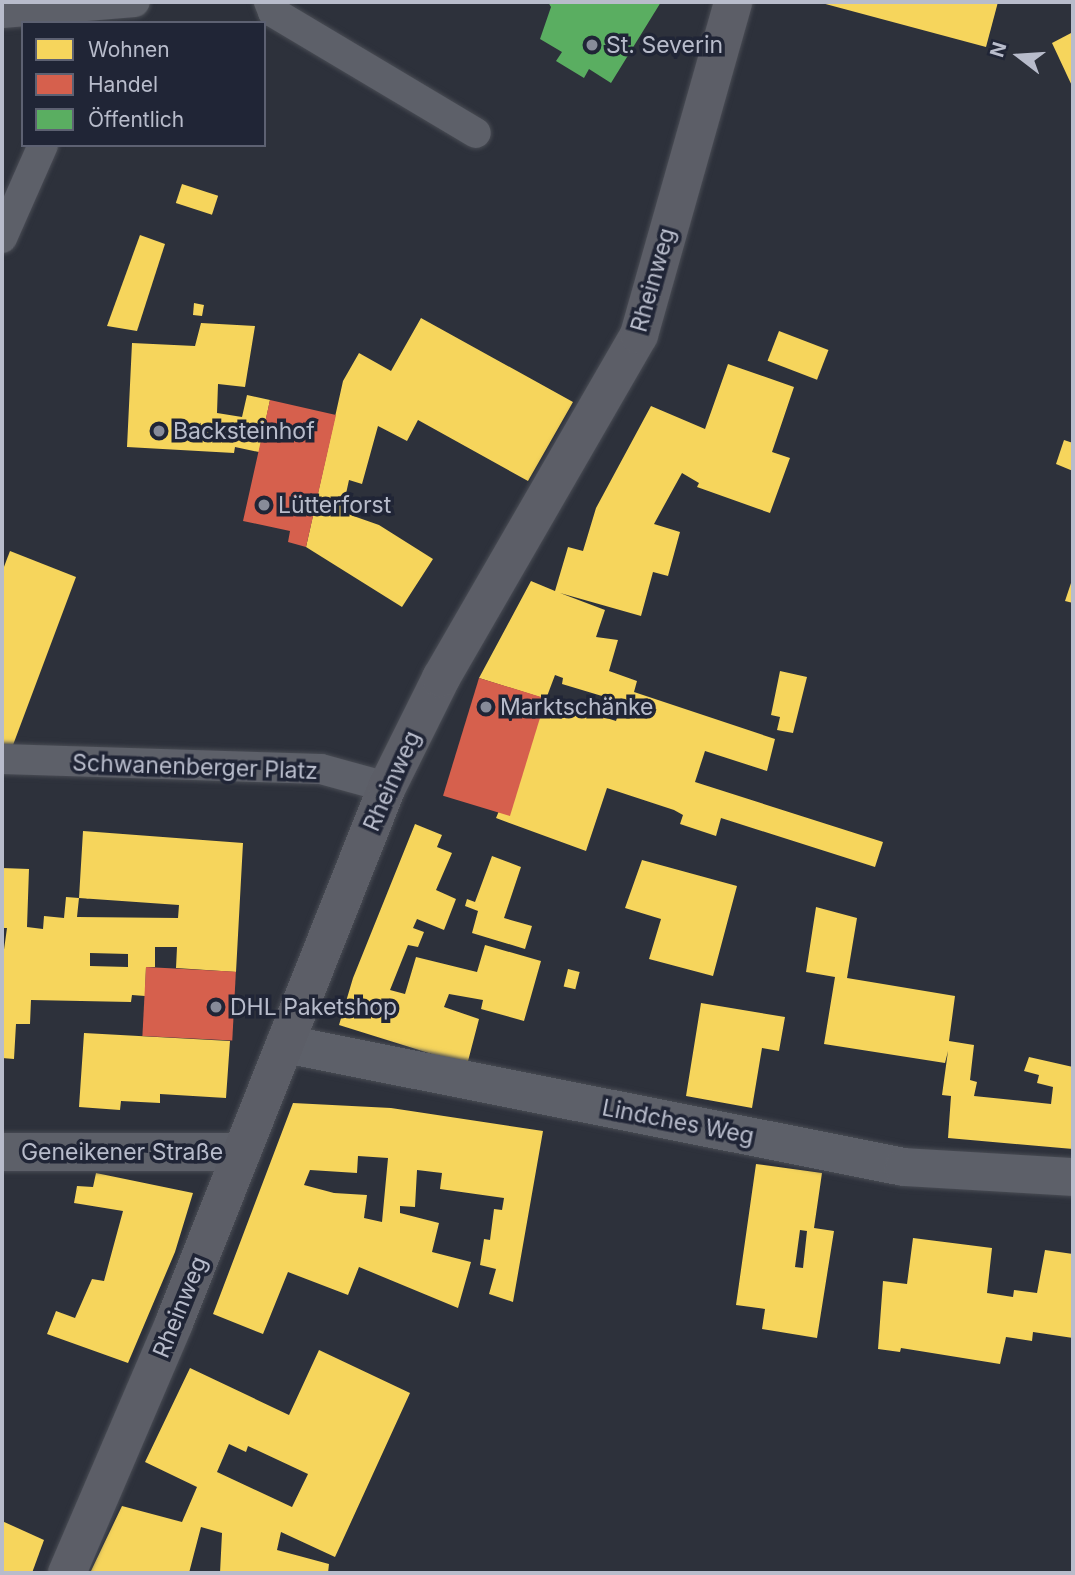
<!DOCTYPE html>
<meta charset="utf-8">
<style>
body{margin:0}
#map{position:relative;width:1075px;height:1575px;overflow:hidden;background:#2d313b;font-family:Inter,sans-serif}
div>[style]{position:absolute}
[style*='--x']{left:calc(var(--x)*1px);top:calc(var(--y)*1px);width:calc(var(--w)*1px);rotate:calc(var(--a)*1deg)}
.homes>*{inset:0;background:#f6d55c;transform-origin:0 0}
.shops>*{inset:0;background:#d6604d;transform-origin:0 0}
.public>*{inset:0;background:#5aae61}
.roads{filter:drop-shadow(0 0 2px #494c54) drop-shadow(0 0 2px #494c54)}
.service>*{height:30px;margin:-15px;padding:0 15px;transform-origin:15px;border-radius:15px;background:#5d6069}
.tertiary>*{height:38px;margin:-19px;padding:0 19px;transform-origin:19px;border-radius:19px;background:#5d6069}
.secondary>*{height:38px;margin:-19px;padding:0 19px;transform-origin:19px;border-radius:19px;background:#5c5e67}
.dots>*{width:19px;height:19px;translate:-50% -50%;box-sizing:border-box;border:4px solid #202536;border-radius:50%}
span{translate:-50% -50%;white-space:nowrap;text-align:center;line-height:1.15;-webkit-text-stroke:7px #202536;paint-order:stroke}
.poi-label{font-size:23px;color:#b8bccb}
.left{translate:0 -50%;text-align:left}
.street-label{font-size:23px;color:#b8bccb}
.frame{position:absolute;inset:0;border:4px solid #b8bccb;pointer-events:none}
.legend{position:absolute;left:21px;top:21px;width:245px;height:126px;box-sizing:border-box;background:#202536;border:2px solid #5d6172;margin:0;padding:9px 12px;list-style:none;font-size:21px;color:#b8bccb}
.legend li{display:flex;align-items:center;gap:14px;height:35px}
.legend b{width:35px;border:2px solid #5d6172}
.north{position:absolute;left:984px;top:21px;width:70px;height:70px;-webkit-text-stroke:5px #202536;paint-order:stroke;rotate:287deg;font-size:19px;font-weight:700;line-height:28px;text-align:center;color:#b8bccb}
.north::after{content:'';display:block;margin:auto;width:24px;height:32px;background:#b8bccb;clip-path:polygon(50% 0,100% 100%,50% 72%,0 100%)}
</style>
<div id="map">
<div class="homes">
<div style="clip-path:polygon(818px 2px,998px 2px,986px 47px)"></div>
<div style="clip-path:polygon(1073px 32px,1073px 88px,1052px 43px)"></div>
<div style="left:182px;top:184px;width:38px;height:20px;rotate:18deg"></div>
<div style="clip-path:polygon(140px 235px,165px 244px,137px 331px,107px 326px)"></div>
<div style="clip-path:polygon(194px 303px,204px 305px,202px 316px,193px 315px)"></div>
<div style="clip-path:polygon(421px 318px,573px 402px,528px 481px,418px 420px,407px 441px,378px 426px,362px 484px,349px 480px,342px 512px,379px 525px,433px 559px,402px 607px,306px 547px,343px 381px,359px 353px,391px 371px)"></div>
<div style="clip-path:polygon(201px 323px,255px 326px,245px 387px,218px 384px,217px 413px,242px 417px,247px 395px,270px 400px,259px 452px,235px 447px,234px 453px,127px 447px,132px 343px,195px 346px)"></div>
<div style="left:779px;top:331px;width:53px;height:32px;rotate:21deg"></div>
<div style="clip-path:polygon(728px 364px,794px 387px,772px 452px,790px 458px,770px 513px,697px 487px,699px 483px,682px 473px,654px 524px,680px 532px,668px 576px,653px 572px,641px 616px,560px 593px,605px 610px,596px 637px,618px 640px,609px 671px,637px 681px,634px 692px,775px 739px,767px 771px,705px 751px,695px 782px,883px 842px,875px 867px,721px 818px,716px 836px,680px 824px,683px 815px,674px 810px,607px 788px,586px 851px,496px 818px,546px 699px,616px 721px,622px 702px,562px 684px,563px 678px,555px 675px,546px 699px,479px 678px,531px 581px,555px 591px,568px 547px,583px 551px,596px 508px,651px 406px,705px 429px)"></div>
<div style="clip-path:polygon(1064px 440px,1073px 443px,1073px 471px,1056px 464px)"></div>
<div style="clip-path:polygon(10px 551px,76px 577px,10px 753px,2px 753px,2px 572px)"></div>
<div style="clip-path:polygon(1073px 577px,1073px 603px,1065px 601px)"></div>
<div style="clip-path:polygon(780px 671px,807px 677px,793px 733px,777px 730px,780px 717px,771px 715px)"></div>
<div style="clip-path:polygon(415px 824px,442px 835px,437px 847px,452px 853px,436px 890px,456px 899px,444px 930px,417px 919px,413px 928px,424px 932px,418px 947px,408px 945px,390px 990px,405px 994px,416px 957px,477px 972px,485px 945px,541px 961px,524px 1021px,481px 1009px,483px 1000px,449px 994px,444px 1007px,479px 1019px,467px 1065px,339px 1025px,353px 978px)"></div>
<div style="clip-path:polygon(evenodd,83px 831px,243px 843px,236px 972px,176px 968px,177px 947px,155px 947px,155px 967px,146px 967px,145px 996px,132px 995px,131px 1002px,31px 1000px,30px 1024px,16px 1024px,14px 1059px,2px 1058px,2px 964px,7px 928px,2px 928px,2px 868px,29px 869px,27px 927px,43px 929px,44px 916px,64px 918px,66px 897px,79px 898px,77px 917px,178px 918px,179px 905px,79px 898px,83px 831px,90px 953px,128px 954px,128px 967px,90px 966px,90px 953px)"></div>
<div style="clip-path:polygon(492px 856px,521px 867px,504px 918px,532px 926px,525px 949px,472px 933px,478px 911px,465px 906px,467px 899px,475px 902px)"></div>
<div style="clip-path:polygon(642px 860px,737px 886px,713px 976px,649px 959px,661px 919px,625px 908px)"></div>
<div style="clip-path:polygon(816px 907px,857px 918px,847px 978px,955px 996px,949px 1041px,974px 1045px,970px 1080px,977px 1082px,974px 1096px,1051px 1104px,1053px 1087px,1037px 1083px,1039px 1075px,1024px 1071px,1029px 1057px,1073px 1067px,1073px 1149px,948px 1138px,951px 1096px,942px 1095px,948px 1051px,945px 1063px,824px 1044px,835px 977px,806px 972px)"></div>
<div style="left:568px;top:969px;width:12px;height:18px;rotate:14deg"></div>
<div style="clip-path:polygon(701px 1003px,785px 1017px,779px 1051px,762px 1048px,752px 1108px,686px 1096px)"></div>
<div style="clip-path:polygon(84px 1033px,230px 1041px,226px 1098px,160px 1094px,160px 1103px,121px 1101px,120px 1110px,79px 1107px)"></div>
<div style="clip-path:polygon(evenodd,293px 1103px,391px 1108px,543px 1131px,513px 1302px,489px 1294px,496px 1269px,480px 1265px,484px 1239px,490px 1240px,494px 1209px,502px 1210px,504px 1198px,440px 1189px,442px 1173px,417px 1170px,415px 1207px,400px 1206px,400px 1213px,439px 1223px,432px 1252px,471px 1262px,458px 1308px,359px 1267px,348px 1295px,288px 1272px,263px 1334px,213px 1314px,293px 1103px,358px 1156px,388px 1158px,382px 1222px,364px 1218px,367px 1195px,334px 1193px,304px 1185px,310px 1170px,357px 1173px,358px 1156px)"></div>
<div style="clip-path:polygon(evenodd,756px 1164px,822px 1173px,814px 1228px,834px 1231px,817px 1338px,762px 1329px,765px 1309px,736px 1305px,756px 1164px,800px 1230px,807px 1231px,803px 1268px,795px 1267px,800px 1230px)"></div>
<div style="clip-path:polygon(96px 1173px,193px 1193px,175px 1252px,128px 1363px,47px 1334px,56px 1311px,75px 1318px,92px 1279px,104px 1281px,123px 1211px,74px 1203px,77px 1186px,93px 1187px)"></div>
<div style="clip-path:polygon(913px 1238px,992px 1248px,987px 1293px,1013px 1297px,1014px 1290px,1037px 1293px,1045px 1250px,1073px 1254px,1073px 1338px,1033px 1332px,1032px 1341px,1006px 1337px,1000px 1364px,901px 1348px,900px 1352px,878px 1349px,883px 1281px,907px 1284px)"></div>
<div style="clip-path:polygon(evenodd,319px 1350px,410px 1393px,335px 1557px,281px 1532px,277px 1550px,329px 1564px,328px 1573px,220px 1573px,222px 1533px,201px 1527px,189px 1573px,90px 1573px,122px 1506px,182px 1522px,197px 1487px,145px 1462px,190px 1368px,289px 1415px,319px 1350px,229px 1444px,246px 1452px,248px 1446px,308px 1474px,292px 1507px,217px 1472px,229px 1444px)"></div>
<div style="clip-path:polygon(2px 1521px,44px 1540px,32px 1573px,2px 1573px)"></div>
</div>
<div class="shops">
<div style="clip-path:polygon(270px 400px,336px 415px,306px 547px,288px 542px,290px 531px,243px 521px)"></div>
<div style="left:479px;top:678px;width:70px;height:123px;rotate:17deg"></div>
<div style="left:146px;top:967px;width:90px;height:69px;rotate:3deg"></div>
</div>
<div class="public">
<div style="clip-path:polygon(548px 2px,661px 2px,611px 83px,589px 69px,584px 78px,556px 61px,562px 52px,540px 39px,551px 7px)"></div>
</div>
<div class="roads">
<div class="service">
<div style="--x:269;--y:2;--w:11;--a:68"></div>
<div style="--x:273;--y:12;--w:236;--a:30.8"></div>
<div style="--x:2;--y:13;--w:133;--a:-4.7"></div>
<div style="--x:2;--y:238;--w:102;--a:-66.2"></div>
<div style="--x:2;--y:759;--w:319;--a:1.8"></div>
<div style="--x:321;--y:769;--w:68;--a:15.3"></div>
</div>
<div class="tertiary">
<div style="--x:285;--y:1044;--w:631;--a:11.24"></div>
<div style="--x:904;--y:1167;--w:169;--a:3.4"></div>
<div style="--x:2;--y:1152;--w:240;--a:0"></div>
</div>
<div class="secondary">
<div style="--x:67;--y:1573;--w:272;--a:-66.8"></div>
<div style="--x:174;--y:1323;--w:577;--a:-68.33"></div>
<div style="--x:387;--y:787;--w:122;--a:-63.6"></div>
<div style="--x:441;--y:678;--w:396;--a:-60"></div>
<div style="--x:639;--y:335;--w:346;--a:-74.2"></div>
</div>
</div>
<div class="dots">
<div style="left:592px;top:45px;background:#878b99"></div>
<div style="left:159px;top:431px;background:#878b99"></div>
<div style="left:264px;top:505px;background:#878b99"></div>
<div style="left:486px;top:707px;background:#878b99"></div>
<div style="left:216px;top:1007px;background:#878b99"></div>
</div>
<div class="poi-label">
<span class="left" style="left:606px;top:45px">St. Severin</span>
<span class="left" style="left:173px;top:431px">Backsteinhof</span>
<span class="left" style="left:278px;top:505px">Lütterforst</span>
<span class="left" style="left:500px;top:707px">Marktschänke</span>
<span class="left" style="left:230px;top:1007px">DHL Paketshop</span>
</div>
<div class="street-label">
<span style="left:653px;top:280px;rotate:-74deg">Rheinweg</span>
<span style="left:195px;top:767px;rotate:2deg">Schwanenberger Platz</span>
<span style="left:392px;top:781px;rotate:-66deg">Rheinweg</span>
<span style="left:678px;top:1122px;rotate:11deg">Lindches Weg</span>
<span style="left:122px;top:1152px">Geneikener Straße</span>
<span style="left:180px;top:1307px;rotate:-68deg">Rheinweg</span>
</div>
<div class="frame"></div>
<ul class="legend">
<li><b style="height:19px;background:#f6d55c"></b>Wohnen</li>
<li><b style="height:19px;background:#d6604d"></b>Handel</li>
<li><b style="height:19px;background:#5aae61"></b>Öffentlich</li>
</ul>
<div class="north">N</div>
</div>
